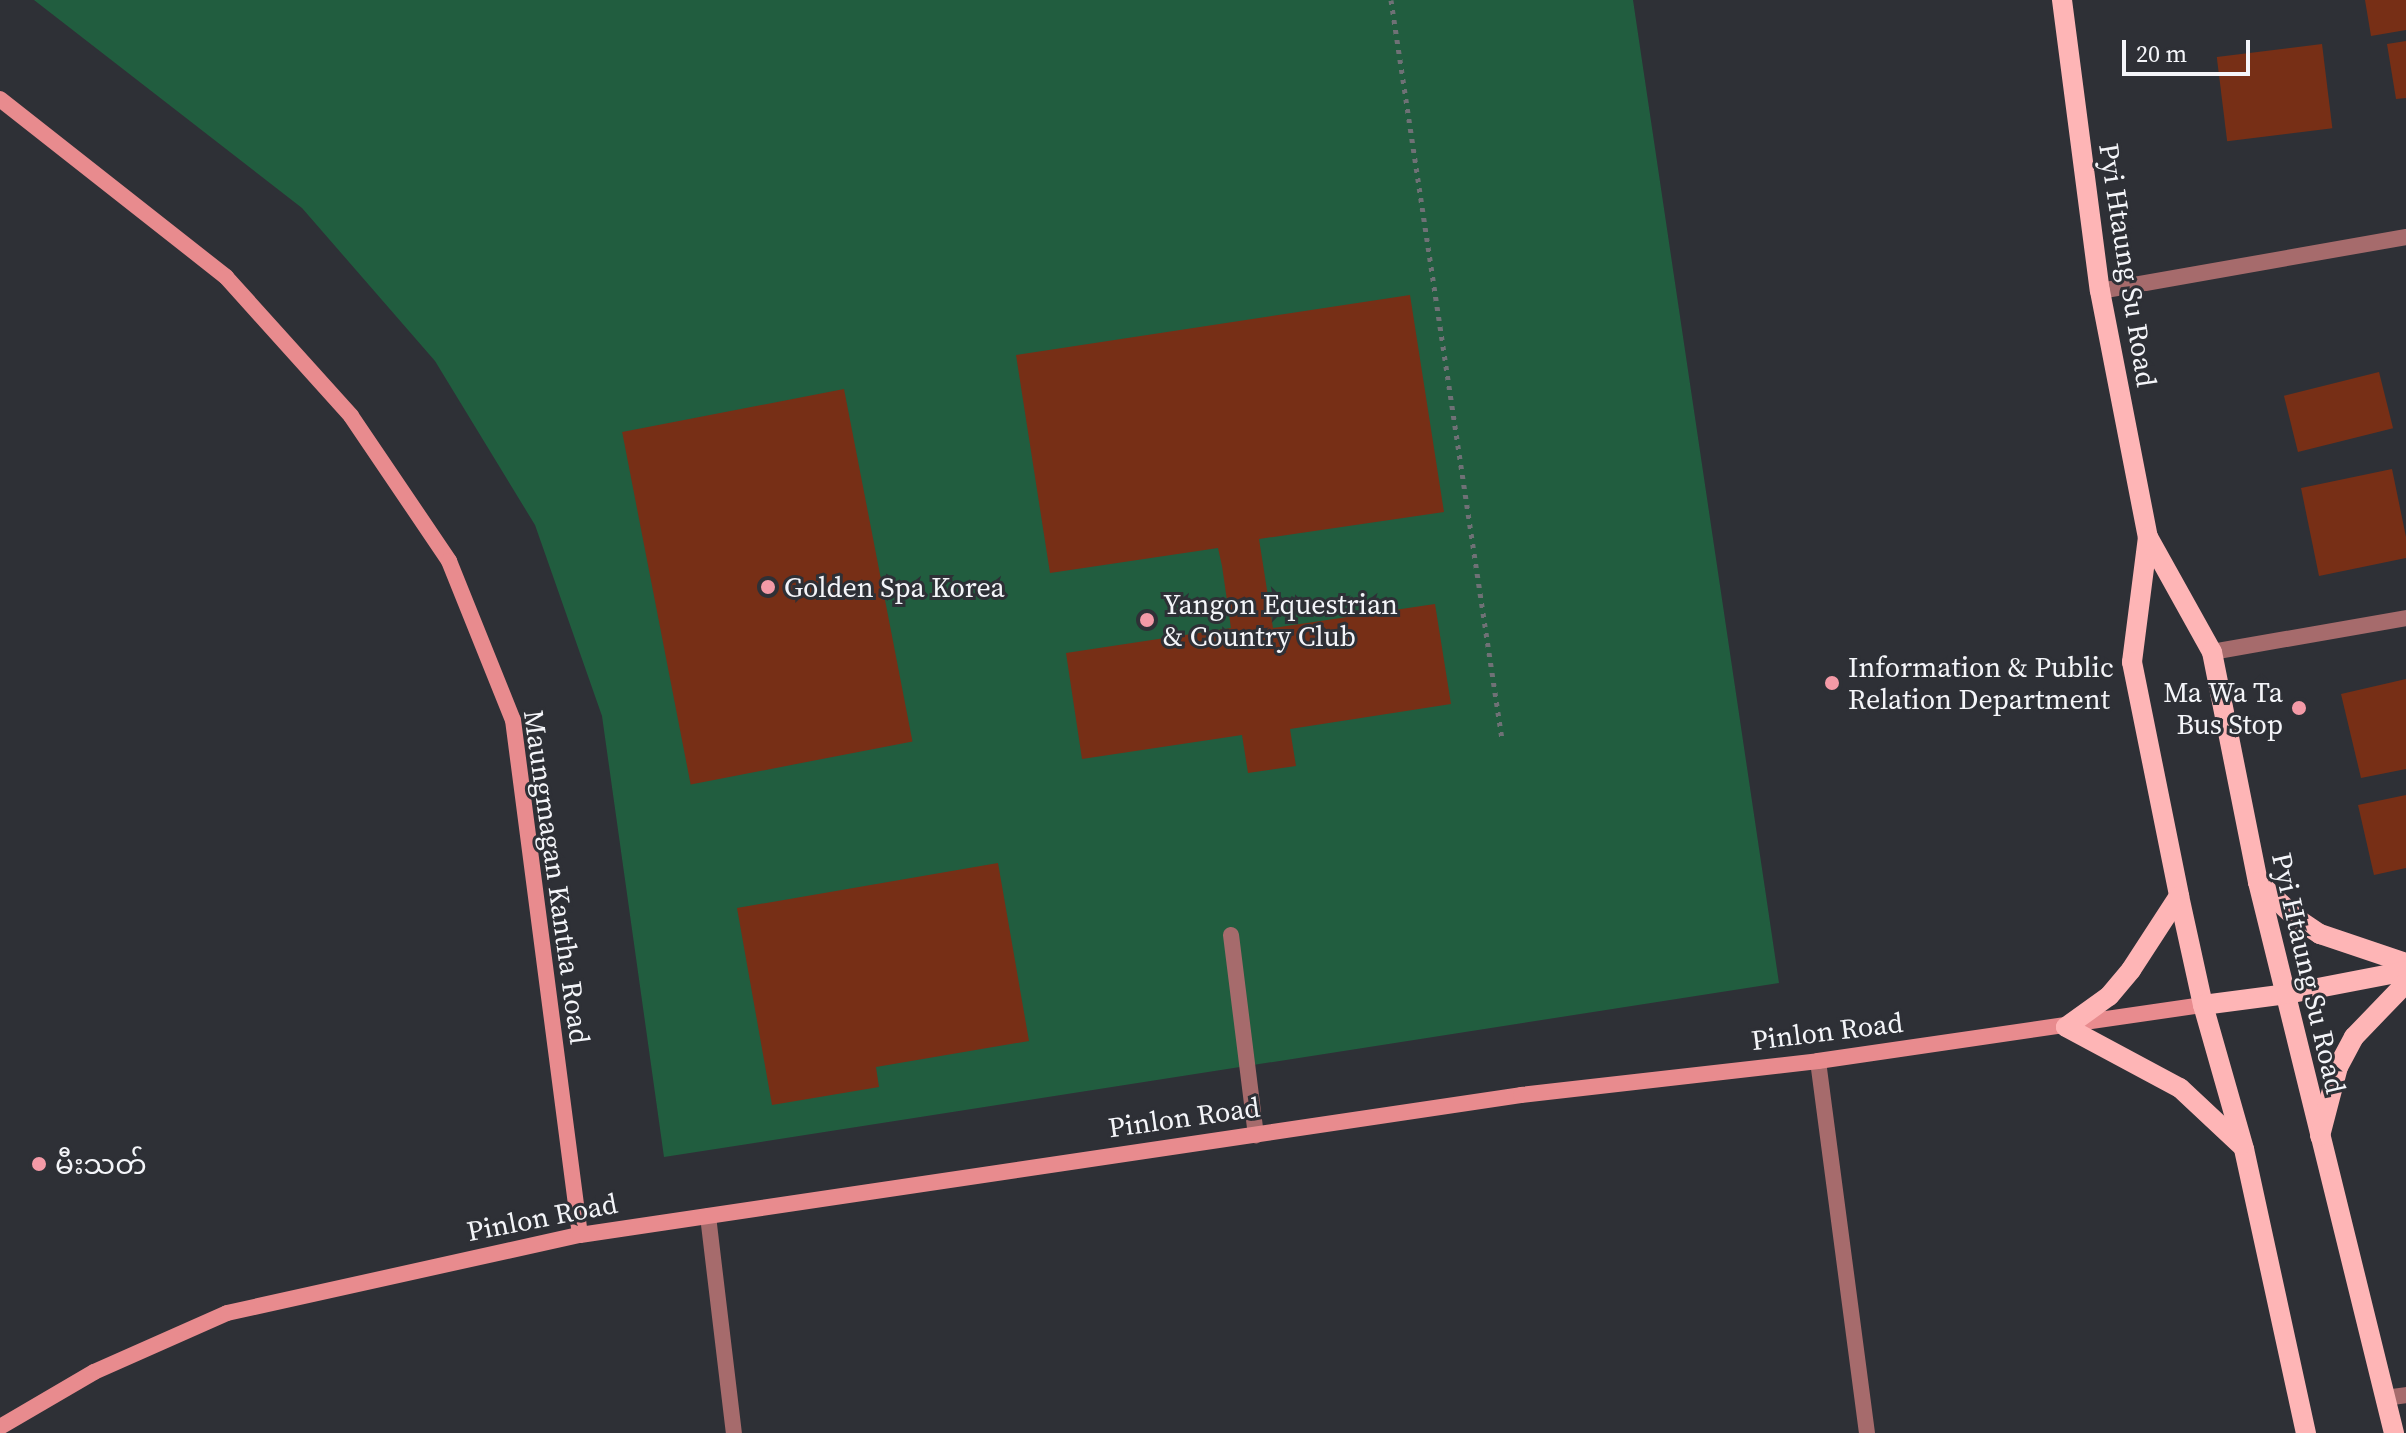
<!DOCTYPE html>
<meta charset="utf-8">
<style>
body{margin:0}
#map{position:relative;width:2406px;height:1433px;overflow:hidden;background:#2e3036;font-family:"Source Serif 4","Noto Sans Myanmar",serif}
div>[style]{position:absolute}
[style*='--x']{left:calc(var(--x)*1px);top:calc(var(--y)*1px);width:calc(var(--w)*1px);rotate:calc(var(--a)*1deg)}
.green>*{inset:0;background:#215d3f}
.building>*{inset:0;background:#772f16;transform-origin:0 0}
.path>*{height:5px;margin-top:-2.5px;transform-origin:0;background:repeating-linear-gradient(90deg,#6f7176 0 4px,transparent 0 10px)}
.lane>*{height:16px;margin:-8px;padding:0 8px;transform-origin:8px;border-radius:8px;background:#a66b6c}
.street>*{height:16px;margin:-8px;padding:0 8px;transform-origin:8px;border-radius:8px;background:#a66b6c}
.secondary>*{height:16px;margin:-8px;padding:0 8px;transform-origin:8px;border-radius:8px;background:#e88b8e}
.primary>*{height:20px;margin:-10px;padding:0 10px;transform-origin:10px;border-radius:10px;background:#feb5b6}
.dots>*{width:22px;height:22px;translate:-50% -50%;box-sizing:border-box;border:4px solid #2e3036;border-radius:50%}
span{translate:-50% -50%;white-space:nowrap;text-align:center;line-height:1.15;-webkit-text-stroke:6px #2e3036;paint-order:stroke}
.street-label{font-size:28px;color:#f4f5f9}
.poi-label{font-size:28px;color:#f4f5f9}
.left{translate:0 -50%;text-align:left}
.right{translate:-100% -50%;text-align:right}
.scale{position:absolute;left:2122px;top:40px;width:128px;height:36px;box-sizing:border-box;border:4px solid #f4f5f9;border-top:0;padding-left:10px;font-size:24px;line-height:28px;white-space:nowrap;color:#f4f5f9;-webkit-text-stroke:6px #2e3036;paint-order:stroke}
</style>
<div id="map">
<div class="green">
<div style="clip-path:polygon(34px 0,1633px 0,1779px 983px,664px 1157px,602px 716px,535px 525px,435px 361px,302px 208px)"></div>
</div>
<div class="building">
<div style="clip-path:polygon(2365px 0,2406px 0,2406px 30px,2371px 36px)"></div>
<div style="clip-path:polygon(2406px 41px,2406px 98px,2396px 99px,2387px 44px)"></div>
<div style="left:2322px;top:44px;width:85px;height:106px;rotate:83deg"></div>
<div style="clip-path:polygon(1410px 295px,1444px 512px,1259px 539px,1273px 628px,1435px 604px,1451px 704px,1290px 729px,1296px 766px,1248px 773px,1242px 735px,1082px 759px,1066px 653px,1231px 628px,1222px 566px,1218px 548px,1050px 573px,1016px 355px)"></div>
<div style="left:2379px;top:372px;width:58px;height:98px;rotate:76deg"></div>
<div style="left:844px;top:389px;width:359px;height:226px;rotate:79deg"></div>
<div style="clip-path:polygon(2392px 469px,2406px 537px,2406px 558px,2319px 576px,2301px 488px)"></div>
<div style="clip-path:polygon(2406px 679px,2406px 769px,2361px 778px,2341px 694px)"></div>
<div style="clip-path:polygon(2406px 795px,2406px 868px,2374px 875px,2358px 805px)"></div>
<div style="clip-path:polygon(998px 863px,1029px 1041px,876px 1067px,879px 1087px,772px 1105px,737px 908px)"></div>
</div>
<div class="path">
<div style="--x:1391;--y:0;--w:747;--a:81.46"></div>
</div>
<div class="lane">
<div style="--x:1231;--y:935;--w:202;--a:82.9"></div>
</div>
<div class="street">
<div style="--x:2100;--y:291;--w:311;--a:-10"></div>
<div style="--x:2212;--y:652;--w:197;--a:-9.9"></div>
<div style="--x:1818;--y:1061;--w:375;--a:82.5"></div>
<div style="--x:708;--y:1216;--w:219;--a:83.2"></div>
<div style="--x:2385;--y:1398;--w:21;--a:-8"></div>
</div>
<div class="secondary">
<div style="--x:0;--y:99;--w:288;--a:38.2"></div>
<div style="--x:226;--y:277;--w:187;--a:48"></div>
<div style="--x:351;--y:416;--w:175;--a:55.9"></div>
<div style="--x:449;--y:561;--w:171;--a:68.1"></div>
<div style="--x:513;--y:720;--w:519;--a:82.59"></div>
<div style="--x:0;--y:1427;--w:109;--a:-30.3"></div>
<div style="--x:94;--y:1372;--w:145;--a:-23.9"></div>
<div style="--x:227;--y:1313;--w:362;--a:-12.5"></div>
<div style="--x:580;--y:1235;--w:951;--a:-8.46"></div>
<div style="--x:1521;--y:1095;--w:299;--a:-6.5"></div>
<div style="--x:1818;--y:1061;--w:389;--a:-8.3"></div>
</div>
<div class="primary">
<div style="--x:2062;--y:0;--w:293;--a:82.6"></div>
<div style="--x:2100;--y:291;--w:251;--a:79"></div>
<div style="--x:2148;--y:537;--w:126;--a:97.3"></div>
<div style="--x:2132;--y:662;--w:239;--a:78.6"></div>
<div style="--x:2179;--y:896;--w:112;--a:77.6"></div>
<div style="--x:2203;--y:1005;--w:150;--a:74.1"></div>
<div style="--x:2244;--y:1149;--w:291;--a:77.7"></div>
<div style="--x:2148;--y:537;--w:132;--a:60.9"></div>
<div style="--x:2212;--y:652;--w:235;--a:78.7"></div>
<div style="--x:2258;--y:882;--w:568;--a:76.14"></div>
<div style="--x:2258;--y:882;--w:52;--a:43.5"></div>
<div style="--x:2296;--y:918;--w:29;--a:34"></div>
<div style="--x:2320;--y:934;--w:91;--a:18.6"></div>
<div style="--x:2179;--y:896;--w:88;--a:123"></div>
<div style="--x:2131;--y:970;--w:34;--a:130"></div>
<div style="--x:2109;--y:996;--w:53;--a:144.2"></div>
<div style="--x:2066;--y:1027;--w:129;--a:28.2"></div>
<div style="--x:2180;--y:1088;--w:83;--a:43.1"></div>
<div style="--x:2203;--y:1005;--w:85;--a:-7.5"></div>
<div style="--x:2287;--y:994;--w:121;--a:-10.9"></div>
<div style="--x:2320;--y:1136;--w:71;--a:-75.4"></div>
<div style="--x:2338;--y:1067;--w:34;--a:-62"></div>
<div style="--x:2354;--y:1037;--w:75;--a:-46.1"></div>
</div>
<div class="dots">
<div style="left:768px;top:587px;background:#f49aa7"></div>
<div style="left:1147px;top:620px;background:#f49aa7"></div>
<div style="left:1832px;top:683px;background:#f49aa7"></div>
<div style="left:2299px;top:708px;background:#f49aa7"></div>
<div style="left:39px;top:1164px;background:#f49aa7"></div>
</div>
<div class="street-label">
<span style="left:2128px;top:265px;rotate:81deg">Pyi Htaung Su Road</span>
<span style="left:557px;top:877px;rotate:82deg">Maungmagan Kantha Road</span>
<span style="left:2309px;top:973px;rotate:77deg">Pyi Htaung Su Road</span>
<span style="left:1827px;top:1031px;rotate:-7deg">Pinlon Road</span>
<span style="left:1184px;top:1117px;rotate:-8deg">Pinlon Road</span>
<span style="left:542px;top:1217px;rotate:-11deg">Pinlon Road</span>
</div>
<div class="poi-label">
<span class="left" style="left:784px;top:587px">Golden Spa Korea</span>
<span class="left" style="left:1163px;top:620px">Yangon Equestrian<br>&amp; Country Club</span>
<span class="left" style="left:1848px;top:683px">Information &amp; Public<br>Relation Department</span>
<span class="right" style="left:2283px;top:708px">Ma Wa Ta<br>Bus Stop</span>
<span class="left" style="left:55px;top:1164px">မီးသတ်</span>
</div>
<div class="scale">20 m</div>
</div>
